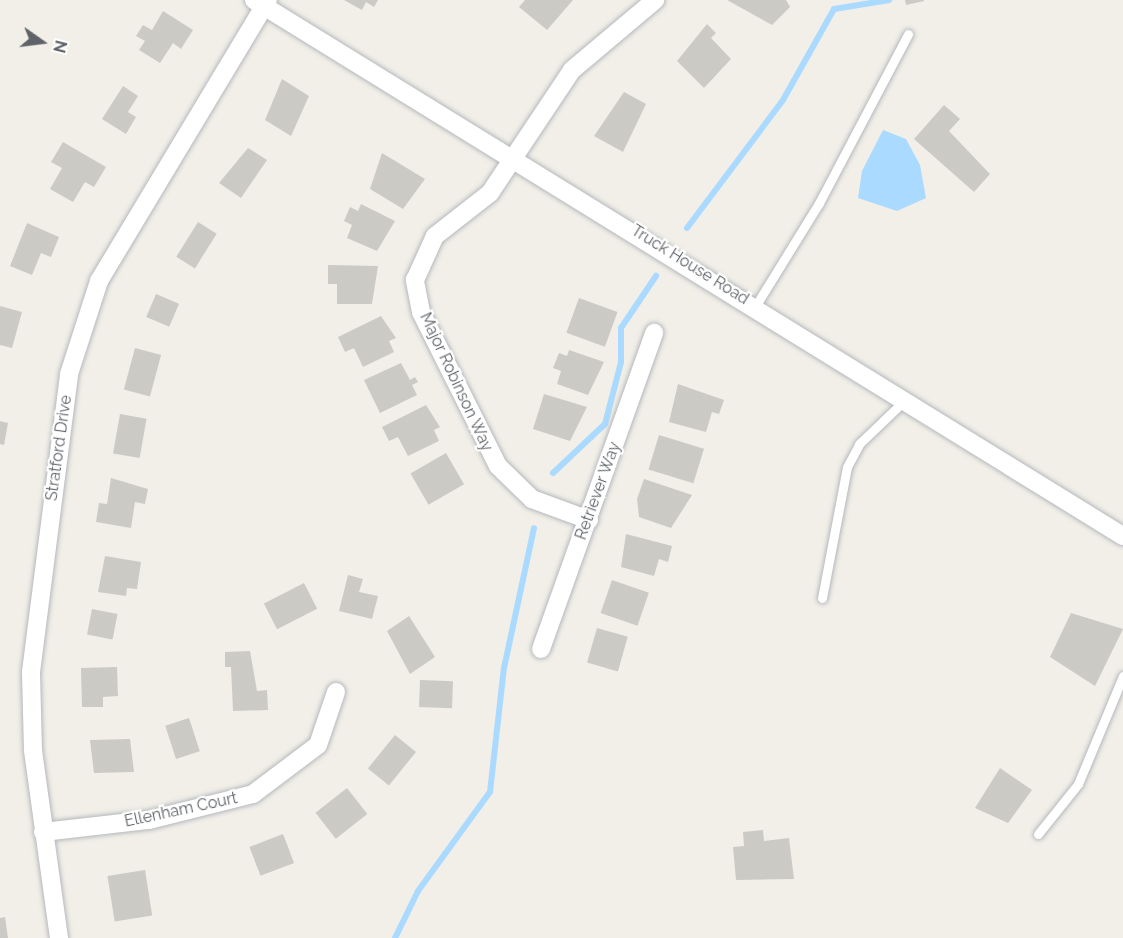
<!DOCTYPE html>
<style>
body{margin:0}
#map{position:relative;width:1123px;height:938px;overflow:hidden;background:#f1efe8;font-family:Raleway,sans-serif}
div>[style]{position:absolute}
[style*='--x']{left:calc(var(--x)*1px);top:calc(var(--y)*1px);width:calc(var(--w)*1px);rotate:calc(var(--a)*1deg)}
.water>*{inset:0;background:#aadaff}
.stream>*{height:6px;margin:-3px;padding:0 3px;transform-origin:3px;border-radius:3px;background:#aadaff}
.building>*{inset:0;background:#cccac5;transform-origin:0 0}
.roads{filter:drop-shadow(0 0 2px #b5b8bc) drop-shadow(0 0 2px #b5b8bc)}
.service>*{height:9px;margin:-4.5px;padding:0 4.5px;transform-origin:4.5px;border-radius:4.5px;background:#fff}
.minor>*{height:18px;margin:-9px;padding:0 9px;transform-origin:9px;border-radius:9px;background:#fff}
span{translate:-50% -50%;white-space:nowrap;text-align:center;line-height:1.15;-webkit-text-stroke:4.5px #fff;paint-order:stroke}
.street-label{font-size:16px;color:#5f6368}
.north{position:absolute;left:12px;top:12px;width:60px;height:60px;-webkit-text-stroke:4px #fff;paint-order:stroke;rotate:104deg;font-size:16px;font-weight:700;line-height:24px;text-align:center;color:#5f6368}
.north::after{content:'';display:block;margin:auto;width:21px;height:27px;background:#5f6368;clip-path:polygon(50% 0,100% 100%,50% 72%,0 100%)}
</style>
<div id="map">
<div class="water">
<div style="clip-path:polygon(883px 130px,906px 139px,920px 165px,926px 198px,897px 211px,858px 198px,862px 171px)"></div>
</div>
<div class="stream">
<div style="--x:687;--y:228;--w:160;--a:-53.1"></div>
<div style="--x:783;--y:100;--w:104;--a:-60.7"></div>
<div style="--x:834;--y:9;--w:56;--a:-9.3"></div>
<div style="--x:553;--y:473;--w:71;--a:-43.3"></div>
<div style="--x:605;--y:424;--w:64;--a:-75.5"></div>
<div style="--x:621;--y:362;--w:34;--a:-90"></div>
<div style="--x:621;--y:328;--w:63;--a:-56.1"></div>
<div style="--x:395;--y:938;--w:52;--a:-63.9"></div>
<div style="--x:418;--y:891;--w:122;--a:-54"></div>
<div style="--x:490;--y:792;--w:125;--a:-83.6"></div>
<div style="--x:504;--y:668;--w:143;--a:-77.9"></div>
</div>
<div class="building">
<div style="clip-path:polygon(344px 0,378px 0,374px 7px,366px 2px,362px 10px)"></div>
<div style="clip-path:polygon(525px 0,573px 0,547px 30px,519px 7px)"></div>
<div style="clip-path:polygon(727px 0,786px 0,790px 7px,772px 25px)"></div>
<div style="clip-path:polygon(905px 0,924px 0,924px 1px,906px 5px)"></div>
<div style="clip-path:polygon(163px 11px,193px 30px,181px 49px,173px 43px,160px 63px,139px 50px,145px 41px,136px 36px,143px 25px,152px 30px)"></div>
<div style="clip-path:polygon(707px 24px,716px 33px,711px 38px,731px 59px,704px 88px,677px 61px)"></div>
<div style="clip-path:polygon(282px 79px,309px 96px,291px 136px,265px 120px)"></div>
<div style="clip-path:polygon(123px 86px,138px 96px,128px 112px,136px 117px,126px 134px,102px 119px)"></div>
<div style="clip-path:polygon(624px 92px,646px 104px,623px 152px,594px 136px)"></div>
<div style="clip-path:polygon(944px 105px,960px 119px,949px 131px,990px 174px,974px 192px,914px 139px)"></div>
<div style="clip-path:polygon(63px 142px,106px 167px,94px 187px,85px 182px,73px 202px,50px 189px,62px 168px,51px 162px)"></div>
<div style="clip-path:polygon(248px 148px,267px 160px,241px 198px,219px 183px)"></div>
<div style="clip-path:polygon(382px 153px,425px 179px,403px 209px,370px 189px)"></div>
<div style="clip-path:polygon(361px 204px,395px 221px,377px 251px,347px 238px,352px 225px,344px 221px,350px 207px,358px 211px)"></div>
<div style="left:198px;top:222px;width:22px;height:41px;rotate:32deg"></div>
<div style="clip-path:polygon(27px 223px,59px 237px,51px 257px,41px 253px,32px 275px,10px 266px)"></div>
<div style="clip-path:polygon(328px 265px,378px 266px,372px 304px,337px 304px,337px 284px,328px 284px)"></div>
<div style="left:156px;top:294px;width:25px;height:25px;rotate:23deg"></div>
<div style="left:579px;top:298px;width:41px;height:37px;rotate:20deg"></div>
<div style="clip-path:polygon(0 306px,22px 312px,12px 348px,0 345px)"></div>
<div style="clip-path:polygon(381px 316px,396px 338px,389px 341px,394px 352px,363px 367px,354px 348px,345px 352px,338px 337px)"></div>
<div style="left:135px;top:348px;width:27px;height:43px;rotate:15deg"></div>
<div style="clip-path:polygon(569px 350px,604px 362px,588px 395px,557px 384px,561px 371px,553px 368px,559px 353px,567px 356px)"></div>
<div style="clip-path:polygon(401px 363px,410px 380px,415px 377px,418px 382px,412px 385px,417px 395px,380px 413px,364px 380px)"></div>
<div style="clip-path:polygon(678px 384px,724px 400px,719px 414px,712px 412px,706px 432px,669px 422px)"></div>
<div style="clip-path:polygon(544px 394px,587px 407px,570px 441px,533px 429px)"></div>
<div style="clip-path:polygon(426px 405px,440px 427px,434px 430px,439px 441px,408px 456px,398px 437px,389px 441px,382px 427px)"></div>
<div style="left:120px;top:414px;width:27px;height:40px;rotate:10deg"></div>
<div style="clip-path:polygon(0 421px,8px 423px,4px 445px,0 444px)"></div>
<div style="left:659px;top:435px;width:47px;height:36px;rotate:17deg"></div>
<div style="left:446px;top:453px;width:36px;height:41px;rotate:60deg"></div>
<div style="clip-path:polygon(111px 478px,148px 489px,145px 504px,135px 502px,131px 528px,96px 522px,99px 503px,107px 504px)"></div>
<div style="clip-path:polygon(644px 479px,692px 495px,671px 528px,639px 517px,637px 499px)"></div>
<div style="clip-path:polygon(626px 534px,672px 546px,668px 562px,659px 559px,654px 576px,621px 567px)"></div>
<div style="clip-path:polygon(105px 556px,141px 562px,137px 589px,127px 588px,126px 596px,98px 592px)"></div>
<div style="clip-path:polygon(348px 575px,363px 579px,359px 592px,378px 596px,372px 619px,339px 611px)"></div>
<div style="left:612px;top:580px;width:39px;height:35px;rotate:19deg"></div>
<div style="left:304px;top:583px;width:29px;height:45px;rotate:63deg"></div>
<div style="left:92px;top:609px;width:26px;height:26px;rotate:11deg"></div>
<div style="clip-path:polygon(1071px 613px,1123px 629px,1095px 686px,1050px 657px)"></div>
<div style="clip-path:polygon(409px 616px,435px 657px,410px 674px,387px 631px)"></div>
<div style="left:597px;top:628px;width:32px;height:36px;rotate:16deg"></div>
<div style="clip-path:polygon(250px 651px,257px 691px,267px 690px,268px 710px,233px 711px,231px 667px,225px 667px,225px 652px)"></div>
<div style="clip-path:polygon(117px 667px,118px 696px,103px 697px,103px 707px,82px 707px,81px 668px)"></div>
<div style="left:420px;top:680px;width:33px;height:27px;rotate:2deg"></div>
<div style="left:189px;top:718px;width:35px;height:25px;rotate:72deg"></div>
<div style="left:395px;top:735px;width:27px;height:43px;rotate:39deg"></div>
<div style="clip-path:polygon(130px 739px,134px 772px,94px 773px,90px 740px)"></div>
<div style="clip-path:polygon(1000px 768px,1032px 790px,1008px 823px,975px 808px)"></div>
<div style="left:347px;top:788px;width:33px;height:40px;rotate:52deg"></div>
<div style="clip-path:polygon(763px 830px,764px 841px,789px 838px,794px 879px,736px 880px,733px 847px,744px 846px,743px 832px)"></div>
<div style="left:283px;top:834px;width:31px;height:36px;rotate:69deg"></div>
<div style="left:145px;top:870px;width:46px;height:38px;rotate:81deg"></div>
<div style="clip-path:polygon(5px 917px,8px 938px,0 938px,0 918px)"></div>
</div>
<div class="roads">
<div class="service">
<div style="--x:756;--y:305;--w:120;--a:-58.3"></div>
<div style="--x:819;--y:203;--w:191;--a:-62.2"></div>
<div style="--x:822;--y:598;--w:133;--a:-79.2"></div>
<div style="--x:847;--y:467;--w:26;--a:-62"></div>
<div style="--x:859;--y:444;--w:61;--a:-43.7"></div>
<div style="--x:1038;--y:834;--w:64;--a:-51.3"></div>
<div style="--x:1078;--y:784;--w:117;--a:-67.4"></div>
</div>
<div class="minor">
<div style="--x:254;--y:0;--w:1021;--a:31.67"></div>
<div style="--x:589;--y:520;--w:61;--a:-159.8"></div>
<div style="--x:532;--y:499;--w:47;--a:-135.9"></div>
<div style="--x:498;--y:466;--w:172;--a:-116.6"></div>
<div style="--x:421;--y:312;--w:33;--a:-101"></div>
<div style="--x:415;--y:280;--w:48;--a:-65.6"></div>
<div style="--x:435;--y:236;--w:70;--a:-38"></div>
<div style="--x:490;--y:193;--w:148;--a:-56.3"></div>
<div style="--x:572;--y:70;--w:109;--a:-40.1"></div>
<div style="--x:541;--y:649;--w:336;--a:-70.3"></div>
<div style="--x:43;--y:832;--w:107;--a:-6.5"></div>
<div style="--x:149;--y:820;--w:107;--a:-14"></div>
<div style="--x:253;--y:794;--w:81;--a:-37"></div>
<div style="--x:318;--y:745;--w:56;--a:-71.2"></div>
<div style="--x:59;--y:938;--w:190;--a:-97.9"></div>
<div style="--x:33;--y:750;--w:78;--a:-91.5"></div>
<div style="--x:31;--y:672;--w:300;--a:-82.7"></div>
<div style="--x:69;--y:374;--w:98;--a:-72.1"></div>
<div style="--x:99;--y:281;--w:328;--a:-59"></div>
</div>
</div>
<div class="street-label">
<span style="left:690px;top:265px;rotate:32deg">Truck House Road</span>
<span style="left:456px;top:382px;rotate:65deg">Major Robinson Way</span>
<span style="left:59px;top:448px;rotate:-82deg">Stratford Drive</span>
<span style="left:598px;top:491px;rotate:-70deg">Retriever Way</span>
<span style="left:181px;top:810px;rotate:-12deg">Ellenham Court</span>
</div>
<div class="north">N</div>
</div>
